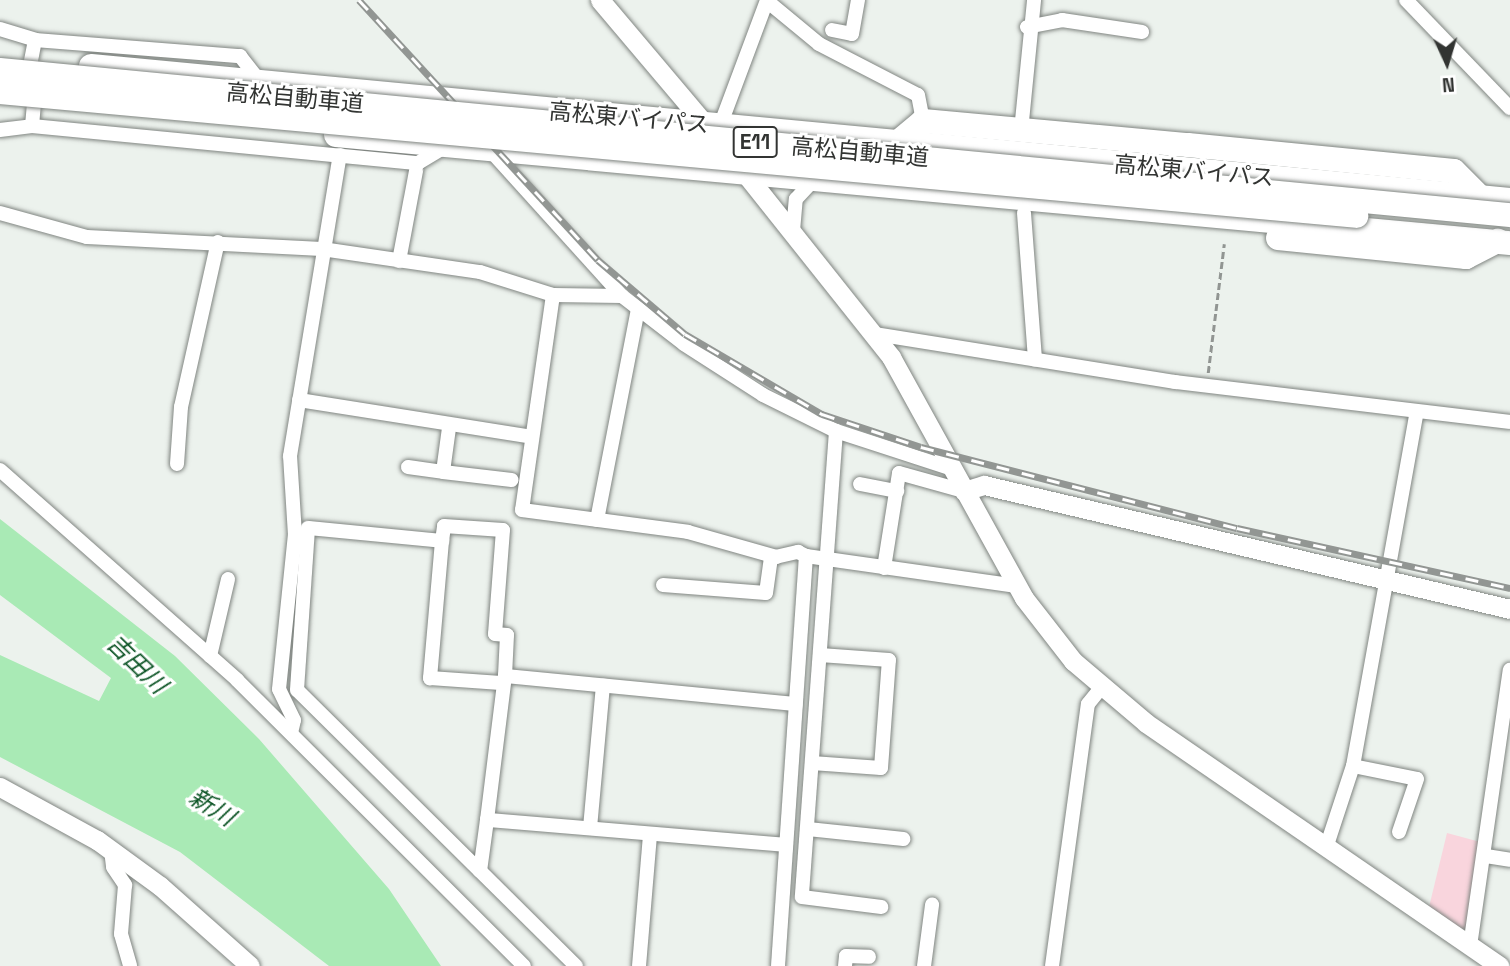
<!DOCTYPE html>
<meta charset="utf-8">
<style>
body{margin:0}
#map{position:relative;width:1510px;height:966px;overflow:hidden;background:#ecf2ed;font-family:"Space Grotesk","Noto Sans JP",sans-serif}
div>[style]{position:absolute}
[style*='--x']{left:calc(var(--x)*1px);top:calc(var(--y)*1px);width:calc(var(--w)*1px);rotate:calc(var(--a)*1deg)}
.green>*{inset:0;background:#f9d5dd}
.water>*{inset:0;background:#a9eab5}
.path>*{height:2.5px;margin-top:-1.25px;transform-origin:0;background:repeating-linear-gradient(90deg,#919592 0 7px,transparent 0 10.5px)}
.roads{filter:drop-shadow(0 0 2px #808581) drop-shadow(0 0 2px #808581)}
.street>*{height:14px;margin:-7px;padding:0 7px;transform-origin:7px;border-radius:7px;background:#fff}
.secondary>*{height:19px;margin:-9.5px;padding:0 9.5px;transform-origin:9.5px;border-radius:9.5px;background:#fff}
.highway>*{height:24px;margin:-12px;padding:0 12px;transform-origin:12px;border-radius:12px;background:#fff}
.rail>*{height:7px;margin-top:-3.5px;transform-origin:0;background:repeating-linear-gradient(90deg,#fff 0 13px,#929693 0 26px);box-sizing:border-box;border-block:2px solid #929693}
.bridges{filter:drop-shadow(0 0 2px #808581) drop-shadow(0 0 2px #808581)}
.highway-bridge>*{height:24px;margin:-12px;padding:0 12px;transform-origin:12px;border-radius:12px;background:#fff}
span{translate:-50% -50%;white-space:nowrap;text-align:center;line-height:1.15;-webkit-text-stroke:6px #fff;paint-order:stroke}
.shield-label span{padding:2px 5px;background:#fff;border:2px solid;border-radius:5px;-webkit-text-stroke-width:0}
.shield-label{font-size:21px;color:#323432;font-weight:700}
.street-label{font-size:23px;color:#323432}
.water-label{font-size:24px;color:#0d5526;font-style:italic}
.north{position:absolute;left:1412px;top:28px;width:70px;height:70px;-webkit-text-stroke:5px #fff;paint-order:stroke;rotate:176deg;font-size:19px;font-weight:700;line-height:28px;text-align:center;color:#323432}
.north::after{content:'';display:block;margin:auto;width:24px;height:32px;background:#323432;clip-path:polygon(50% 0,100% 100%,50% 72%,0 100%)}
</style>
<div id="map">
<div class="green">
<div style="clip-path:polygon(1447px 833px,1484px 843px,1467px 933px,1429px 907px)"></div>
</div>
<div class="water">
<div style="clip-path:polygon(0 519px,175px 656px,259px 739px,389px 889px,441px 966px,329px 966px,180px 852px,0 757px,0 655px,99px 701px,111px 678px,0 595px)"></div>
</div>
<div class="path">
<div style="--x:1208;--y:373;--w:130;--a:-82.9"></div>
</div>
<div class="roads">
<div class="street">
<div style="--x:1406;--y:0;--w:150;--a:46.1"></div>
<div style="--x:767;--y:1;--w:67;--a:39.6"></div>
<div style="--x:819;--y:44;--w:111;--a:27.3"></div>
<div style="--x:918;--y:95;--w:26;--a:79"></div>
<div style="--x:1027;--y:27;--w:36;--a:-11"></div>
<div style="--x:1062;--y:20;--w:81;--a:8.5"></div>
<div style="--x:0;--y:29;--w:37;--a:17"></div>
<div style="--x:35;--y:40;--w:21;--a:101"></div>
<div style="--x:832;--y:30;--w:20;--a:11"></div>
<div style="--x:852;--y:34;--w:35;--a:-80"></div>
<div style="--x:35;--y:40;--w:206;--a:4.5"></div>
<div style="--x:240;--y:56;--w:34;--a:52"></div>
<div style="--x:32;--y:126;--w:21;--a:-85"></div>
<div style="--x:720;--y:126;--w:134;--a:-69.5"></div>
<div style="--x:0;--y:130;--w:32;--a:-7"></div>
<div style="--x:32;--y:126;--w:388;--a:5.5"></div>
<div style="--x:418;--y:163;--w:33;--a:-31"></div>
<div style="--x:1021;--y:131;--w:132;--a:-84.3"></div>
<div style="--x:490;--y:150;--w:197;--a:47.9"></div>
<div style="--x:622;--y:296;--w:78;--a:37.7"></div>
<div style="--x:684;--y:344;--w:94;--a:32.8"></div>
<div style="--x:763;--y:395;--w:81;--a:26.3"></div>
<div style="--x:836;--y:431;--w:122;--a:18.1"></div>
<div style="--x:0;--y:213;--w:90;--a:15.4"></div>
<div style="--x:87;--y:237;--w:235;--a:2.9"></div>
<div style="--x:322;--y:249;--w:160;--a:8.3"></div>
<div style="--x:480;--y:272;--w:77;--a:17.5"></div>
<div style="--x:553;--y:295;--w:217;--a:98.2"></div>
<div style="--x:522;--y:510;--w:167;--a:7.5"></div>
<div style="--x:688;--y:532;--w:92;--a:15.7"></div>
<div style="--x:1024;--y:213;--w:147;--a:85.7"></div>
<div style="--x:793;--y:231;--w:32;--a:-85"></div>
<div style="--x:796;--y:199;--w:26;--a:-47"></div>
<div style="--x:399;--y:261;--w:92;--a:-79.3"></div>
<div style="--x:553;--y:295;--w:69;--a:0.8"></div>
<div style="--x:875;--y:334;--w:304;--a:9.1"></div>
<div style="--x:1175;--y:382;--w:337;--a:6.8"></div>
<div style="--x:299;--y:400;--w:236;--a:9"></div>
<div style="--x:449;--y:428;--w:44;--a:97.8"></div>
<div style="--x:443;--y:472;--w:69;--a:6.6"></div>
<div style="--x:836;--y:431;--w:467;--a:94.2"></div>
<div style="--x:802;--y:897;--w:80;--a:7.2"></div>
<div style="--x:177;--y:464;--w:57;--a:-86"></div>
<div style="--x:181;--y:407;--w:169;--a:-77.4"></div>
<div style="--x:408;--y:467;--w:35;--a:8"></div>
<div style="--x:0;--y:470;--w:317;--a:41.5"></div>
<div style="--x:237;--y:680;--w:405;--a:44.9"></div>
<div style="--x:860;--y:484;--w:38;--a:11"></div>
<div style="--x:597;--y:520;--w:215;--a:-79"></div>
<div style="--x:442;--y:541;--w:15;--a:-82"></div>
<div style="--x:444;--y:526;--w:59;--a:3.9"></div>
<div style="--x:503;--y:530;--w:104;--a:94.4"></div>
<div style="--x:495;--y:634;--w:12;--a:5"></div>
<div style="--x:507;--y:635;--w:41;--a:92.8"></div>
<div style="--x:884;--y:568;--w:96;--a:-81"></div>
<div style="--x:899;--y:473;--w:67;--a:15.5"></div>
<div style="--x:663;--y:585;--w:103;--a:4.4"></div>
<div style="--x:766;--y:593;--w:35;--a:-82"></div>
<div style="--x:771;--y:558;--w:28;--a:-13"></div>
<div style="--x:798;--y:552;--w:9;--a:27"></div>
<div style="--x:210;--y:656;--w:79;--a:-76.8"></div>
<div style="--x:291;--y:733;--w:13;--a:-77"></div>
<div style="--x:294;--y:720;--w:34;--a:-116"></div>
<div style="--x:279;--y:689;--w:155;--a:-84.1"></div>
<div style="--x:295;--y:535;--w:79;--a:-93.6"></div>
<div style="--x:290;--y:456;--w:305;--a:-80.6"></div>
<div style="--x:812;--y:763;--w:69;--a:4.1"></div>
<div style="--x:881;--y:768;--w:108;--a:-85.8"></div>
<div style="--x:889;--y:660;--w:69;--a:-175.9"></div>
<div style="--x:1353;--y:766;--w:65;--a:11.5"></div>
<div style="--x:1417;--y:779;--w:56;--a:108.8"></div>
<div style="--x:487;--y:820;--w:51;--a:97.8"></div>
<div style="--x:480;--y:871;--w:135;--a:44.7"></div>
<div style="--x:590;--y:828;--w:143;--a:-84.8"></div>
<div style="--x:808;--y:829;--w:96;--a:6"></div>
<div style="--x:786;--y:845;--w:300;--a:-175.2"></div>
<div style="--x:487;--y:820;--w:145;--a:-82.9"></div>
<div style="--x:505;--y:676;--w:292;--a:5.5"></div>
<div style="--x:1326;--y:848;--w:86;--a:-71.8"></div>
<div style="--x:1353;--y:766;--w:360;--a:-79.8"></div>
<div style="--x:111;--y:850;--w:17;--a:83"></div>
<div style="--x:113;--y:867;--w:22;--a:56"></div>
<div style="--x:125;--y:885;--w:49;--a:94.7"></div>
<div style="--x:121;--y:934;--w:33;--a:74"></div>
<div style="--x:1486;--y:856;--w:24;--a:9"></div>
<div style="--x:480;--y:871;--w:257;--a:-135.3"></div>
<div style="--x:297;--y:690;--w:162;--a:-86.1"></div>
<div style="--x:308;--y:528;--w:135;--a:5.5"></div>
<div style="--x:442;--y:541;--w:138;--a:95"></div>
<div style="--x:430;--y:678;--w:71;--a:4"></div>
<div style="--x:1470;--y:946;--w:279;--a:-81.8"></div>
<div style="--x:639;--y:966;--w:132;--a:-85.2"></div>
<div style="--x:778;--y:966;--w:411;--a:-86.1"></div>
<div style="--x:806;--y:556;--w:213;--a:8.1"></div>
<div style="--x:845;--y:966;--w:10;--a:-84"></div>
<div style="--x:846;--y:956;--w:23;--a:2"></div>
<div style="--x:924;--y:966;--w:62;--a:-82.5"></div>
<div style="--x:1052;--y:966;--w:264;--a:-82.2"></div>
<div style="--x:1088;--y:704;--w:21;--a:-51"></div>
</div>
<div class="secondary">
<div style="--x:600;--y:0;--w:170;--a:49.8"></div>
<div style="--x:740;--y:167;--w:243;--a:51.5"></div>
<div style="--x:891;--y:357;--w:275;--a:61.1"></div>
<div style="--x:1024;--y:598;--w:80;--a:52.1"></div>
<div style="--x:1073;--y:661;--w:96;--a:40.3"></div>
<div style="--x:1146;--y:723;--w:429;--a:34.5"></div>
<div style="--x:964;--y:491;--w:21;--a:-17"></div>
<div style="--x:984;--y:485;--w:540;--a:13.26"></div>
<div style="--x:0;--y:787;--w:111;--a:28.7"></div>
<div style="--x:97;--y:840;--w:78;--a:36.1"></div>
<div style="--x:160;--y:886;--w:120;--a:41.6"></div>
</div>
<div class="highway">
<div style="--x:91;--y:66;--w:1425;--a:5.39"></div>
<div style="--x:336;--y:135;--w:1179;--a:5.26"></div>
<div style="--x:897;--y:143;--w:34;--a:-40"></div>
<div style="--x:923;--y:121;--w:266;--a:5.2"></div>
<div style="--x:1188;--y:145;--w:267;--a:5.6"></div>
<div style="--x:1454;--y:171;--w:37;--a:45"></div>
<div style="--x:1278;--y:238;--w:189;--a:5.8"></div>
<div style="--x:1466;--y:257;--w:36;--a:-27"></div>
</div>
</div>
<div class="rail">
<div style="--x:359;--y:0;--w:353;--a:47.4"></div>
<div style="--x:598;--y:260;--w:114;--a:40.4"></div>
<div style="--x:685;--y:334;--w:159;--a:30.3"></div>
<div style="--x:822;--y:414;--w:104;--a:18.4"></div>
<div style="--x:921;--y:447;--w:326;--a:14.4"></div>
<div style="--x:1237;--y:528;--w:280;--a:12.4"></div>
</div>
<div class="bridges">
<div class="highway-bridge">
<div style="--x:0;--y:70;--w:1517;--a:5.49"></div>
<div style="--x:0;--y:92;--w:1362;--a:5.22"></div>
</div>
</div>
<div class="shield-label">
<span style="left:755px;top:142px">E11</span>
</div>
<div class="street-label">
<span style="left:295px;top:98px;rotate:5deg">高松自動車道</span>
<span style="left:629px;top:118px;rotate:5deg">高松東バイパス</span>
<span style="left:860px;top:152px;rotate:5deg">高松自動車道</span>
<span style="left:1194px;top:171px;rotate:5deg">高松東バイパス</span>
</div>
<div class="water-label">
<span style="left:137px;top:664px;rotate:44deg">吉田川</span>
<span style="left:212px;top:807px;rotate:32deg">新川</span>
</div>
<div class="north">N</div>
</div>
